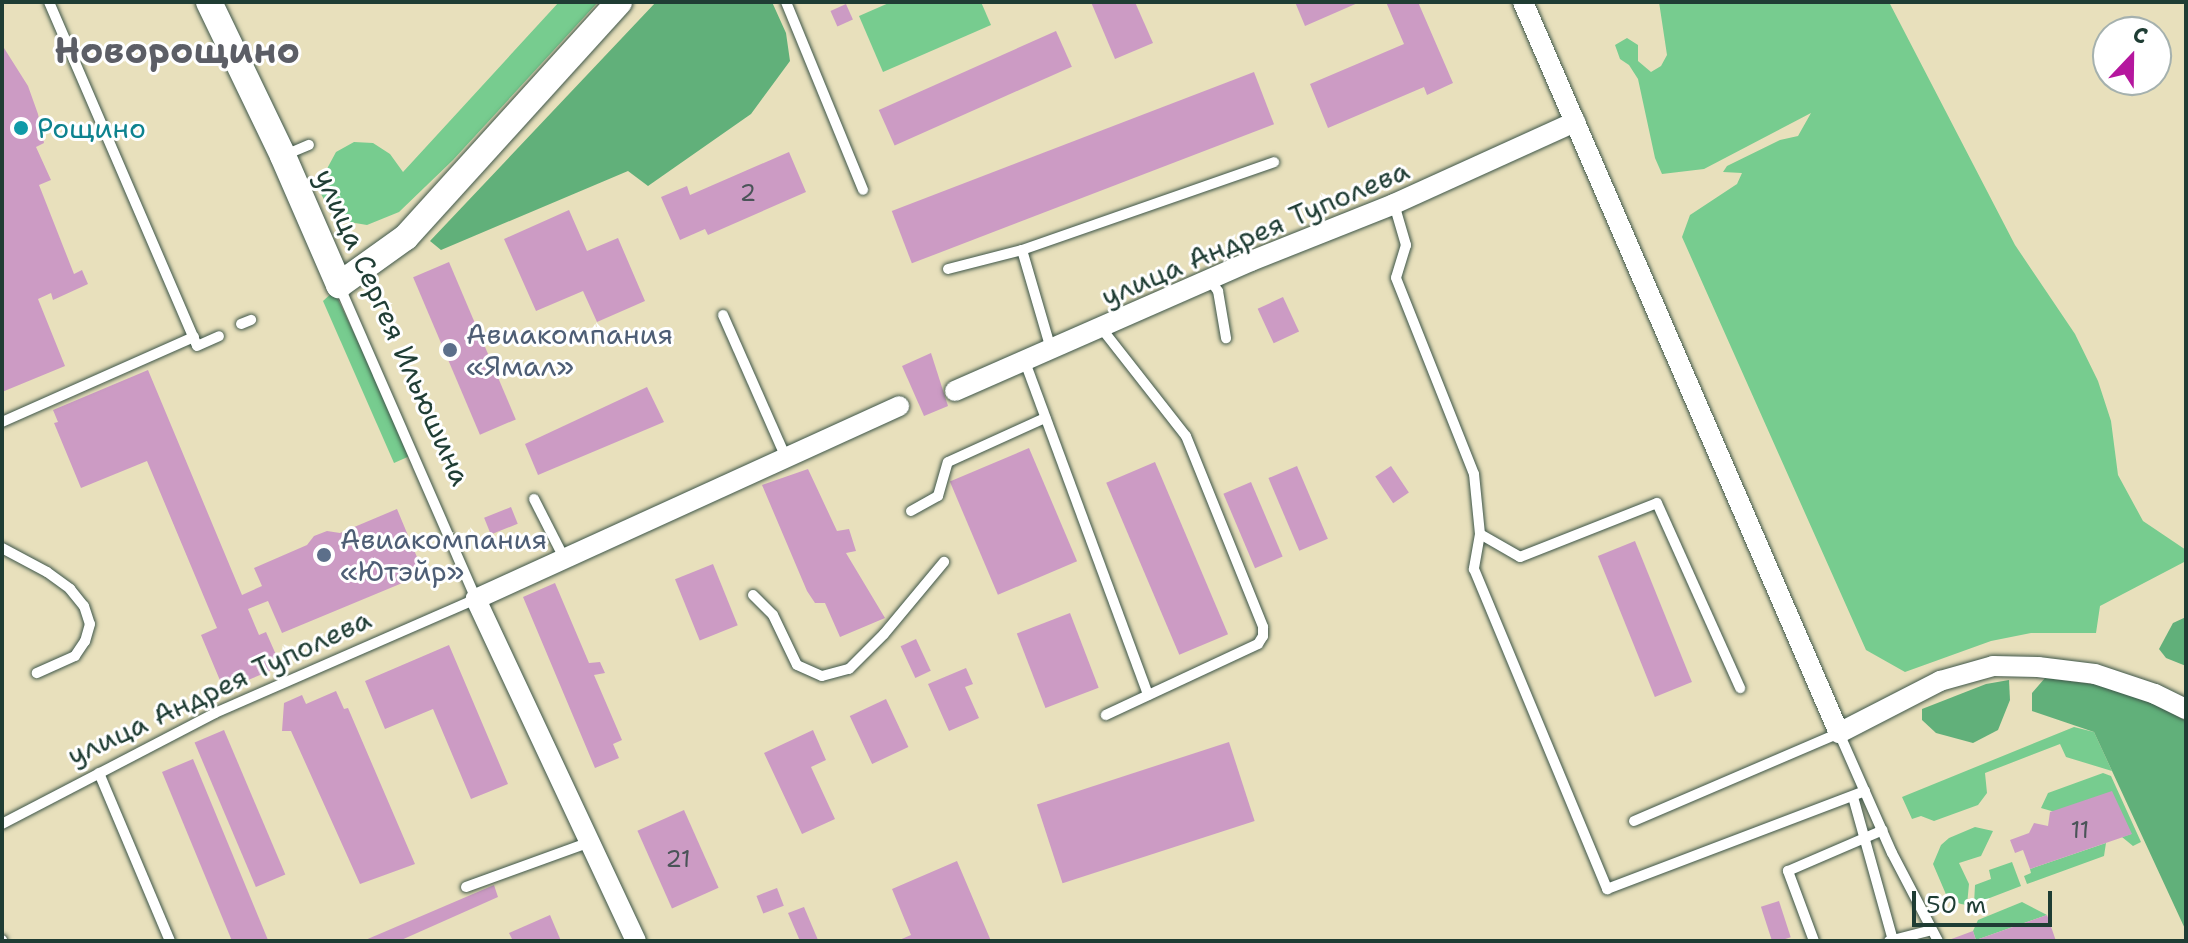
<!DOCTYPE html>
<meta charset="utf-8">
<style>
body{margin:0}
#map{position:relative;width:2188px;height:943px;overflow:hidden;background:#e8e0bc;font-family:"Shantell Sans",sans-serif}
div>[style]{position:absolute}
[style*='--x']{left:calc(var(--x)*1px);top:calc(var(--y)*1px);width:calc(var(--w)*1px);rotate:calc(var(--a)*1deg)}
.green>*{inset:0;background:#77cc8f}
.forest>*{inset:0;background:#61b07a}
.building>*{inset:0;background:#cc9bc4;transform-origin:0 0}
.roads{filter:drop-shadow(0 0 2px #3d5548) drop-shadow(0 0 2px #3d5548)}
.service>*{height:10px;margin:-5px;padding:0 5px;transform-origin:5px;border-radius:5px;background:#fff}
.minor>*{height:20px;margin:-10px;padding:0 10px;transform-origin:10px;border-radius:10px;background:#fff}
.tertiary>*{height:26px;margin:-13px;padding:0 13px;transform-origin:13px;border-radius:13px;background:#fff}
.dots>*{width:22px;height:22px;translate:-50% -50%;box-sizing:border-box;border:4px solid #fff;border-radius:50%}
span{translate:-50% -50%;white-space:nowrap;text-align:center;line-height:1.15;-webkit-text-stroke:6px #fff;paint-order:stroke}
.number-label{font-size:24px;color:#4a5458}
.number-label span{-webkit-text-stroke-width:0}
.culture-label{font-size:28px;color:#0d838f}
.left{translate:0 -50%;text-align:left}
.street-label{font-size:28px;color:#1f3d34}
.service-label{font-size:28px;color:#4e5e75}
.district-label{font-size:36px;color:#5c5e66;font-weight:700}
.frame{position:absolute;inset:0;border:4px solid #1f3d34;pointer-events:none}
.north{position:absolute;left:2092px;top:16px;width:80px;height:80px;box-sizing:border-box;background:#fff;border:2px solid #a5b1ae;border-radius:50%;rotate:22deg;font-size:22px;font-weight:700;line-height:32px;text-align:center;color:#1f3d34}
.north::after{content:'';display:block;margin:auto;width:28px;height:36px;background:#b5179e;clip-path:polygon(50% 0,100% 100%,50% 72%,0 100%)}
.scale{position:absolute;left:1912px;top:891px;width:140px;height:36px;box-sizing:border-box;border:4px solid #1f3d34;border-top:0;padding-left:10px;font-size:24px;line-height:28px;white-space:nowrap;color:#1f3d34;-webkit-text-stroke:6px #fff;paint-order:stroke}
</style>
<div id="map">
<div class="green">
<div style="clip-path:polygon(559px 2px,598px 2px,453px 160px,399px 212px,367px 225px,349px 222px,330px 211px,320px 192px,322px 178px,336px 152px,354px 142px,373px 143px,390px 154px,403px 172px)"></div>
<div style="clip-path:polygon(891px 2px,981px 2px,991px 25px,883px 72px,859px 16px)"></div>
<div style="clip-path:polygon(1659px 2px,1889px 2px,2015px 245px,2075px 334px,2098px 381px,2111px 421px,2118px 475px,2143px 521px,2186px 550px,2186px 561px,2100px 606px,2096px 633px,2031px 633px,1991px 641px,1905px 672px,1866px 650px,1682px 237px,1690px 215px,1737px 184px,1742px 173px,1723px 172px,1727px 166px,1780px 140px,1798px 136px,1811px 113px,1704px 169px,1662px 174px,1655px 158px,1638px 79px,1629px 65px,1620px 59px,1615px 45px,1627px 38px,1638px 45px,1638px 61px,1651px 72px,1661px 66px,1667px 55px)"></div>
<div style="clip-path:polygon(334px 291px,412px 455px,394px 463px,323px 301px)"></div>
<div style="clip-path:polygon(2074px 727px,2094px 732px,2112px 771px,2066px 757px,2060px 744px,1985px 773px,1987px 793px,1978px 805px,1934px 821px,1921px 816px,1912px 819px,1902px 797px)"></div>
<div style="clip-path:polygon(2103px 773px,2111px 776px,2141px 842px,2133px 846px,2122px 837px,2131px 834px,2041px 808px,2048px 793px)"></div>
<div style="clip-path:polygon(1975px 827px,1993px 831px,1981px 856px,1959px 863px,1969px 884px,1967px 905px,1961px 904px,1948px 899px,1933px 864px,1941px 845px,1949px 838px)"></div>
<div style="clip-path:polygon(2106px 843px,2104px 856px,2027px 884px,2024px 876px,2031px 873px,2030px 869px)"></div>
<div style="clip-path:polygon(2012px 862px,2021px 886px,1974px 904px,1975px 885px,1991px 879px,1989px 870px)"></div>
<div style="clip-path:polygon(2022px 902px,2047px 915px,1976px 940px,1973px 931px,1978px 920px)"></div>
</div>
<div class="forest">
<div style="clip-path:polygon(656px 2px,772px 2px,786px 33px,790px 61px,751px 114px,648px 186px,628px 171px,441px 250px,430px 241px)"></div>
<div style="clip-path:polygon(2186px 617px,2186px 666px,2166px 658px,2159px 649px,2173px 623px)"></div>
<div style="clip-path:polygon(2045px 678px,2100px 685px,2147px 699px,2186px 721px,2186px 931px,2094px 732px,2032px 711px,2032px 693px)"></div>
<div style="clip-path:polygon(2009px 680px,2010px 700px,1998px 730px,1973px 743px,1936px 733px,1922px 720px,1922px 709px,1986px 684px)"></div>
</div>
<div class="building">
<div style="clip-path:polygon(1091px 2px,1135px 2px,1153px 43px,1115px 59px)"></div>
<div style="clip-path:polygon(1295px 2px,1360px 2px,1305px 26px)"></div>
<div style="clip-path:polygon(1386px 2px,1418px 2px,1453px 83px,1427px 95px,1424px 87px,1328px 128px,1310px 84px,1404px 44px)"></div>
<div style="left:846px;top:4px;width:17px;height:17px;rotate:66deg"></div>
<div style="left:1056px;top:31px;width:39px;height:194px;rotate:66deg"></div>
<div style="clip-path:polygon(4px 48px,28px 86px,38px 114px,44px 143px,36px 147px,51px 180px,39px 185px,74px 274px,82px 270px,88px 284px,53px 300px,51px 293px,38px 299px,65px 366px,2px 392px)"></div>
<div style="left:1254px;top:72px;width:56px;height:388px;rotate:69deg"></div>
<div style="clip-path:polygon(789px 152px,806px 192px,708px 235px,705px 229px,680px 240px,661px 197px,687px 186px,690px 195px)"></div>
<div style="clip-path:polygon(569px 210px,587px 251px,618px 238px,645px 301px,597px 322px,583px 291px,536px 311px,504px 239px)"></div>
<div style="left:449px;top:262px;width:171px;height:39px;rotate:67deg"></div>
<div style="left:1283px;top:297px;width:38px;height:28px;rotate:65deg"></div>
<div style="clip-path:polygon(931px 353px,948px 406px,924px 416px,902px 366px)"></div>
<div style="clip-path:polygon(148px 370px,242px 595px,262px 586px,254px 568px,307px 545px,314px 536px,327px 531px,340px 533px,397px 509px,424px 574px,282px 633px,268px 601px,248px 609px,259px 635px,266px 632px,277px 657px,268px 661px,272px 670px,224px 690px,201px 635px,217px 628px,147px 461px,81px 488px,54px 423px,58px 422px,53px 410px)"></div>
<div style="clip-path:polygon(647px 387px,664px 422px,538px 475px,525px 444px)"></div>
<div style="left:1029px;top:448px;width:123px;height:86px;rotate:67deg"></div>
<div style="left:1155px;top:462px;width:187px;height:53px;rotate:67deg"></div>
<div style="left:1297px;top:466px;width:79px;height:31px;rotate:67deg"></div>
<div style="left:1391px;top:466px;width:32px;height:19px;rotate:56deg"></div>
<div style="clip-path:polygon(808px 469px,837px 531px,849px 529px,856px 551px,846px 553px,885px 618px,840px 637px,825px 603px,815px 603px,807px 591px,762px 485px)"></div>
<div style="left:1251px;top:482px;width:81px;height:30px;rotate:67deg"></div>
<div style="left:511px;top:507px;width:18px;height:29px;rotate:68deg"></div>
<div style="left:1635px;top:541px;width:152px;height:40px;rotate:68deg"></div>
<div style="left:713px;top:564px;width:66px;height:41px;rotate:68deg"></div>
<div style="clip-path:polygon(555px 583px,589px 663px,600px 662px,605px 673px,594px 675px,622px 740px,613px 744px,619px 758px,595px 768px,523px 597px)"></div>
<div style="left:1070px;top:613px;width:80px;height:57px;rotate:69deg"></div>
<div style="left:916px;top:639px;width:35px;height:17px;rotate:65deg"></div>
<div style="clip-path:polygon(449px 645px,508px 784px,471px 799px,433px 709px,385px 729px,365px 681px)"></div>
<div style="clip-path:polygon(966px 668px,973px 684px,965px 687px,979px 718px,949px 731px,928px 684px)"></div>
<div style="clip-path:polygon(336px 691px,344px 709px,348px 708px,415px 864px,360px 884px,291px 731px,282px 731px,284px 703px,302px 695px,306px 704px)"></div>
<div style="left:886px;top:699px;width:53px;height:40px;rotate:65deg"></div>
<div style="left:224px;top:730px;width:157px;height:32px;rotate:67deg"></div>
<div style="clip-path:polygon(813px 730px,826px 760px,811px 767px,835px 819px,802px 834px,764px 753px)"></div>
<div style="left:1229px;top:742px;width:83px;height:202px;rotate:72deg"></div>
<div style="clip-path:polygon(193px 759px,268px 940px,266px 941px,232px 941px,162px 772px)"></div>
<div style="clip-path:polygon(2112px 791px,2132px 834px,2030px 869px,2023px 850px,2015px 853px,2010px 840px,2029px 833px,2034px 823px,2048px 826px,2050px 812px)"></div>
<div style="left:684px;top:810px;width:85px;height:51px;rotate:66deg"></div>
<div style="clip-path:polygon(957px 861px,991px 941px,897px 941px,911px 935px,892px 889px)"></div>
<div style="clip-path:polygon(494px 885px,498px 897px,399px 941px,363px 941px)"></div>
<div style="left:777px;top:888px;width:19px;height:22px;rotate:69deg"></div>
<div style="left:1779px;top:901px;width:38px;height:19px;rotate:72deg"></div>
<div style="clip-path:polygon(804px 907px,818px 940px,816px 941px,800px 941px,788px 913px)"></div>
<div style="clip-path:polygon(550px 915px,561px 941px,513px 941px,509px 933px)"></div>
<div style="clip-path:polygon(2047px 915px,2056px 941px,1946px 941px,1973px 931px,1976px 940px)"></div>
</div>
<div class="roads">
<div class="service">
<div style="--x:49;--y:2;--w:374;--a:66.7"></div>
<div style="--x:197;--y:346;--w:24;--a:-24"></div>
<div style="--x:786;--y:2;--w:203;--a:67.7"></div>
<div style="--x:285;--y:155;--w:26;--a:-23"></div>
<div style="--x:1394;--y:204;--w:43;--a:73.7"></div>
<div style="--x:1406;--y:245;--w:34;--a:107"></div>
<div style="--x:1396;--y:278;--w:211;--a:68.3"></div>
<div style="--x:1474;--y:474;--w:60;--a:84.3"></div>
<div style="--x:1480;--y:534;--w:46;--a:29.9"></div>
<div style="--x:1520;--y:557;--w:147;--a:-21.5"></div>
<div style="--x:1657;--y:503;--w:203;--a:65.8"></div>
<div style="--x:1022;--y:250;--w:103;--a:73.7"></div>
<div style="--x:948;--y:269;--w:76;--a:-14.4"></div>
<div style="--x:1022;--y:250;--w:267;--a:-19.2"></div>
<div style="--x:1210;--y:280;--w:14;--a:54"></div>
<div style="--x:1218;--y:291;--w:48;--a:80.3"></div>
<div style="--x:723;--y:315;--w:156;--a:66.2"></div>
<div style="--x:241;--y:324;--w:11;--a:-22"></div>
<div style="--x:1102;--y:329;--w:136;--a:51.9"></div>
<div style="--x:1186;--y:436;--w:206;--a:68"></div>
<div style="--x:1263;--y:627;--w:9;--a:90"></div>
<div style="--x:1263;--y:636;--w:9;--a:122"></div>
<div style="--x:1258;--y:644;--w:168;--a:155"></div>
<div style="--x:1025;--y:362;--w:355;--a:69.7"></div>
<div style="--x:2;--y:422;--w:210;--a:-23.9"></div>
<div style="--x:534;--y:499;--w:66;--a:63"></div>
<div style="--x:911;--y:511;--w:31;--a:-29"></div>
<div style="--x:938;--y:496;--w:35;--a:-74"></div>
<div style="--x:948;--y:462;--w:107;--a:-24.4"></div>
<div style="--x:1480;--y:534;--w:36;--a:100"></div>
<div style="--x:1474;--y:569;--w:347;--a:67.4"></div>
<div style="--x:1607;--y:889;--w:276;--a:-20.8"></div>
<div style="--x:2;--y:548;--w:51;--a:28.1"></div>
<div style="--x:47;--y:572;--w:29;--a:36"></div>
<div style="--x:70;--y:589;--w:22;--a:51"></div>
<div style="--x:84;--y:606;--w:19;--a:72"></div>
<div style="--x:90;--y:624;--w:18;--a:106"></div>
<div style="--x:85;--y:641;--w:18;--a:124"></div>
<div style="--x:75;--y:656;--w:42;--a:155.9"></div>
<div style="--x:753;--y:595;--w:28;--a:45"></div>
<div style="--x:773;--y:615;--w:55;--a:64.4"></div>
<div style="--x:797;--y:665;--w:27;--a:24"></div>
<div style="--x:822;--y:676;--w:28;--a:-15"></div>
<div style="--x:849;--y:669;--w:49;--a:-45"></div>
<div style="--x:884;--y:634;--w:94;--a:-50.2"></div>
<div style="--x:99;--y:773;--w:182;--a:67.1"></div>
<div style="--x:1853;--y:797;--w:148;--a:74.4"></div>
<div style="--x:1634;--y:821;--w:223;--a:-23.2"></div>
<div style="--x:1839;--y:733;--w:131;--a:66.2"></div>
<div style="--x:1892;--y:853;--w:99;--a:62.4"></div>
<div style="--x:2;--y:824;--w:240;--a:-27.5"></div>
<div style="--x:215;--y:713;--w:285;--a:-23.6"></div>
<div style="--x:476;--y:599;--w:340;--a:-113.6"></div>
<div style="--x:466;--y:887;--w:132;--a:-19.9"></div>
<div style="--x:2;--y:940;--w:1;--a:90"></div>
<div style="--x:1814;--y:941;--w:75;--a:-110.4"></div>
<div style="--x:1788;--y:871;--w:103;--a:-23.3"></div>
<div style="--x:1889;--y:941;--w:44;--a:-14.3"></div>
</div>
<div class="minor">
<div style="--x:1523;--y:2;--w:796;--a:66.62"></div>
<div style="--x:1839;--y:733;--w:114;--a:-27.2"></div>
<div style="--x:1940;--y:681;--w:55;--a:-15.8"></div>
<div style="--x:1993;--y:666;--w:45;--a:1.3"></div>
<div style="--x:2038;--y:667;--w:57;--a:7"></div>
<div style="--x:2095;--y:674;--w:63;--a:18.4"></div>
<div style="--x:2155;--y:694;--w:34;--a:26"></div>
<div style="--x:955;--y:391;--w:323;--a:-23.7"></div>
<div style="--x:1251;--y:261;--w:154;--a:-21.7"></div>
<div style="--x:1394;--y:204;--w:199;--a:-24.4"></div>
<div style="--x:636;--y:941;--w:378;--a:-115.1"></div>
<div style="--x:476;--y:599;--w:465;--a:-24.5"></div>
</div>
<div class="tertiary">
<div style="--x:209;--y:2;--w:171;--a:64.3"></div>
<div style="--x:283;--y:156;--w:141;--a:66.5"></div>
<div style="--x:339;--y:285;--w:82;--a:-35.6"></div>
<div style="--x:406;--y:237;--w:317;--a:-47.8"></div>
</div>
</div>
<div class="dots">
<div style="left:21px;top:128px;background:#0f9aa8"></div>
<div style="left:450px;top:350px;background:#5c6f8a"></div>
<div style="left:324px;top:555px;background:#5c6f8a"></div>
</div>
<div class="number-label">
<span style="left:748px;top:194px">2</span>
<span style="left:2080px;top:831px">11</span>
<span style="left:678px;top:860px">21</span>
</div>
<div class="culture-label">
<span class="left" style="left:37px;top:128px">Рощино</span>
</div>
<div class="street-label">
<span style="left:1255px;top:233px;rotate:-23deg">улица Андрея Туполева</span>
<span style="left:393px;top:327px;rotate:66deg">улица Сергея Ильюшина</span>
<span style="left:219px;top:687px;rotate:-25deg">улица Андрея Туполева</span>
</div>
<div class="service-label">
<span class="left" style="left:466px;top:350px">Авиакомпания<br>«Ямал»</span>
<span class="left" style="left:340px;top:555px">Авиакомпания<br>«Ютэйр»</span>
</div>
<div class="district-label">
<span style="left:177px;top:51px">Новорощино</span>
</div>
<div class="frame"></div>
<div class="north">С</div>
<div class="scale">50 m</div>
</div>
